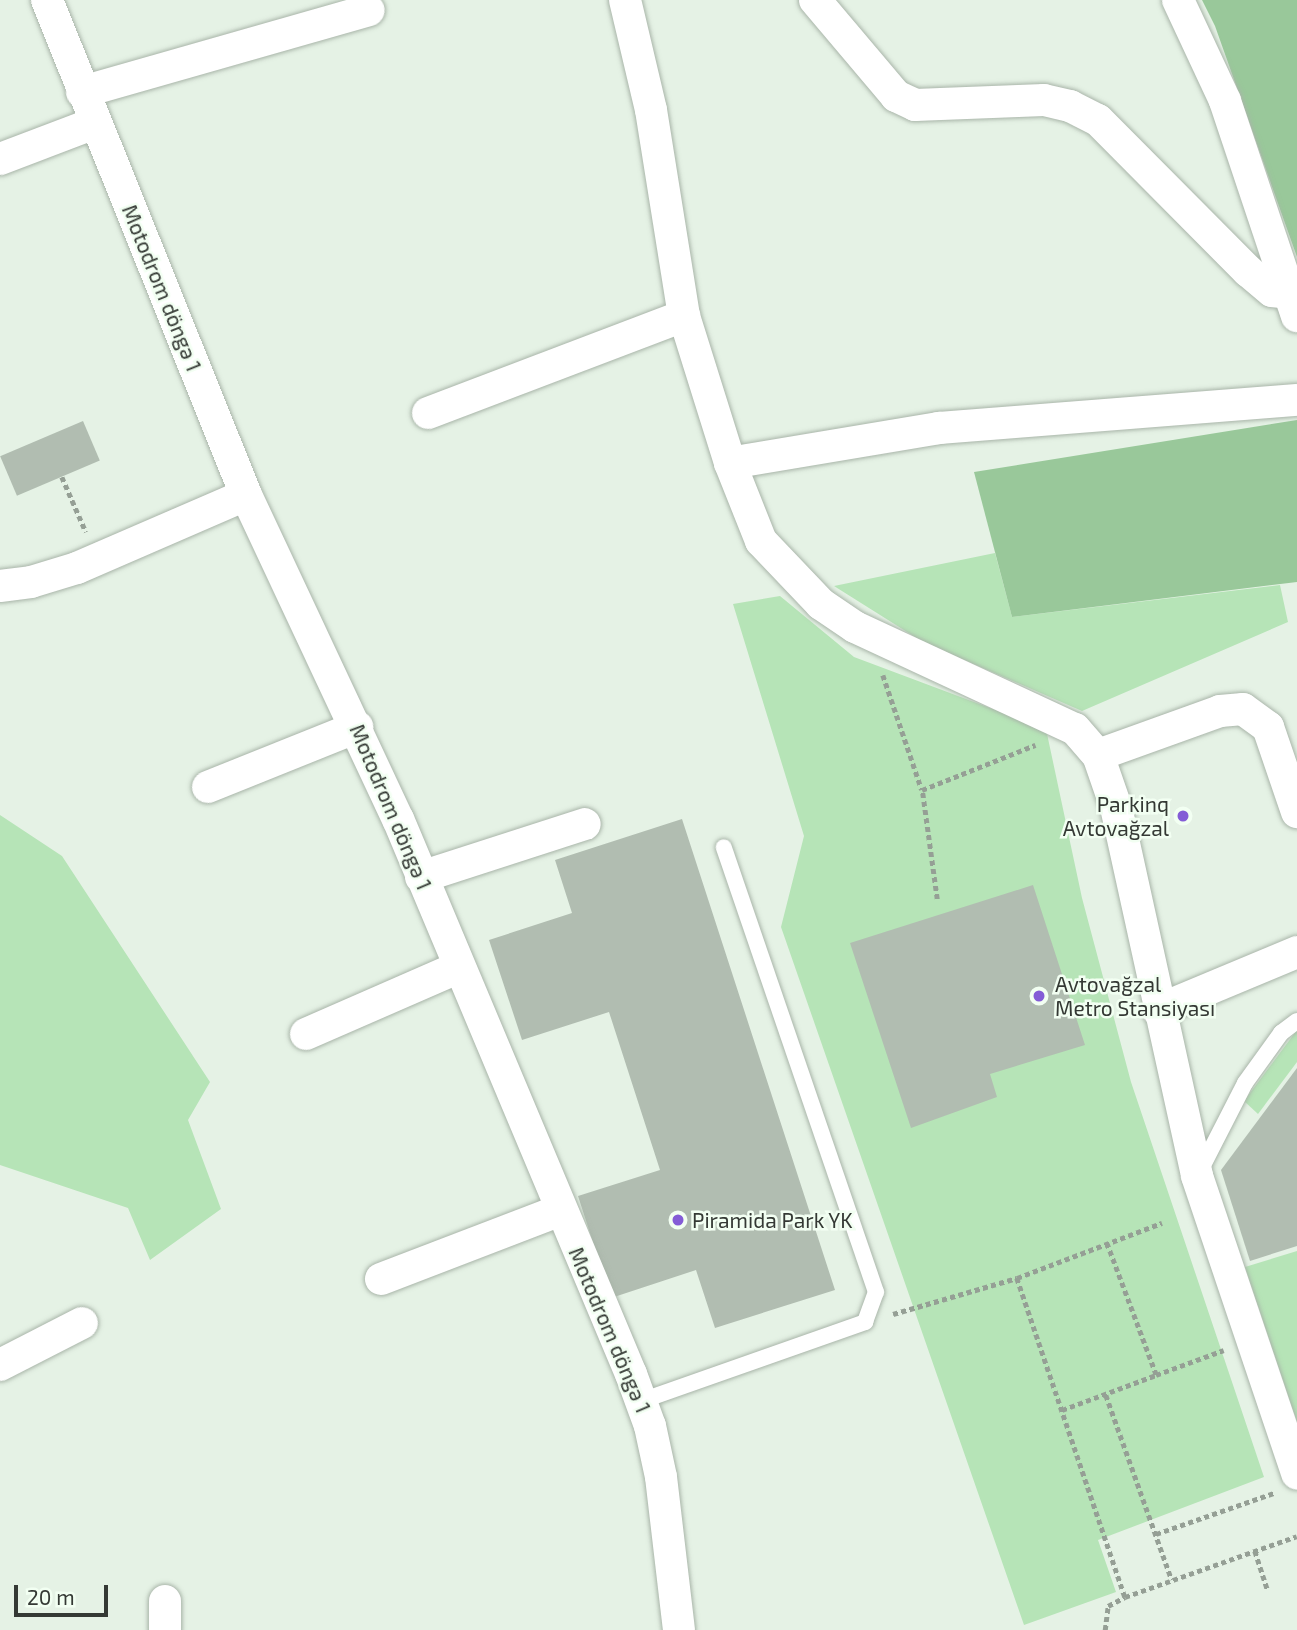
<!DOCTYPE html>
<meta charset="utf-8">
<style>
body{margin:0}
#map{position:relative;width:1297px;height:1630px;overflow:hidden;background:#e5f2e5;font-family:"Exo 2",sans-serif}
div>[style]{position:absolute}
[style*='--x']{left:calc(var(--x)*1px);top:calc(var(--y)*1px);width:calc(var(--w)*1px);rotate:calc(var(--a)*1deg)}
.green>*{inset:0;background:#b6e4b7}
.forest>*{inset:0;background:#99c89a}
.building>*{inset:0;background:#b1bdb1;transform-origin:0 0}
.path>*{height:4.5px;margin-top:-2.25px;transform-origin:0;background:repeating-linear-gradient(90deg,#959f95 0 5px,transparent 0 8.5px)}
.roads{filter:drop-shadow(0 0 2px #a9b5a9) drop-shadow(0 0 2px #a9b5a9)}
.lane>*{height:16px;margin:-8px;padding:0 8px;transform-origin:8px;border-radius:8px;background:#fff}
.street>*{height:32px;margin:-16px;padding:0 16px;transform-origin:16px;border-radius:16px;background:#fff}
.dots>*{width:19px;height:19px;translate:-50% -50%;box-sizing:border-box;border:4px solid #f2fff2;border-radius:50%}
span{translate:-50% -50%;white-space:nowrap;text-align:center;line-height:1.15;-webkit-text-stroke:5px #f2fff2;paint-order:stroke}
.street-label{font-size:21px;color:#343934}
.poi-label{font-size:21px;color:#343934}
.right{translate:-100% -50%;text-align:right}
.left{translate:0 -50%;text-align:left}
.scale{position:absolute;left:14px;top:1585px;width:94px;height:32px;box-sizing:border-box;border:4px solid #343934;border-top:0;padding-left:9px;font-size:21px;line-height:24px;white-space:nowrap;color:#343934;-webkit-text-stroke:5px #f2fff2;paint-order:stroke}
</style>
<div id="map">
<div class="green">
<div style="clip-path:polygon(995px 553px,1012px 617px,1280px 585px,1288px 622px,1082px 711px,923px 642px,834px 586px)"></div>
<div style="clip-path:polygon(780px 596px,854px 657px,1046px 729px,1082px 898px,1131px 1082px,1264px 1477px,1098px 1540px,1116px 1592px,1024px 1625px,781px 927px,804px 836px,733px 604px)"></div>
<div style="clip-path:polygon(0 815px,62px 856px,210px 1082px,188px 1120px,221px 1209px,150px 1260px,128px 1208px,0 1165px)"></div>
<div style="clip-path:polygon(1297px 1030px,1297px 1062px,1258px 1114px,1244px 1101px)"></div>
<div style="clip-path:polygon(1297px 1251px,1297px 1422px,1245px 1267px)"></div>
</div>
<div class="forest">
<div style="clip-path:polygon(1202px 0,1297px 0,1297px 257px,1215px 26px)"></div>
<div style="clip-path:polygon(1297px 420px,1297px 582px,1012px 617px,974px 472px)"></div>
</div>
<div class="building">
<div style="left:83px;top:421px;width:43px;height:90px;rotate:67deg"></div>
<div style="clip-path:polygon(682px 819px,835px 1290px,715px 1328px,696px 1270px,611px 1298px,578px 1196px,660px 1170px,609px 1012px,522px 1040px,489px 940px,572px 913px,555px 860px)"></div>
<div style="clip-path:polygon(1033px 885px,1085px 1045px,990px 1074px,997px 1097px,911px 1128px,850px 943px)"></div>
<div style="clip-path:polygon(1297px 1068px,1297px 1246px,1250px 1261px,1221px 1170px)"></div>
</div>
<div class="path">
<div style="--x:62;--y:477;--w:60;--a:66.4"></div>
<div style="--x:883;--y:675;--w:121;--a:71.3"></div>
<div style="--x:937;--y:899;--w:110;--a:-97.8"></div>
<div style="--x:922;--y:790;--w:122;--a:-21.7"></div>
<div style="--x:1017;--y:1278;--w:337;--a:71.3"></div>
<div style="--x:893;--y:1314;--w:129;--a:-16.2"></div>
<div style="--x:1017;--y:1278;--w:155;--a:-20.8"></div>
<div style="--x:1156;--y:1375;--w:72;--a:-20.2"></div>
<div style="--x:1106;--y:1395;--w:196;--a:70.4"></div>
<div style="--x:1062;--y:1410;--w:100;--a:-20.4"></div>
<div style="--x:1156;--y:1375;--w:140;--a:-110.5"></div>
<div style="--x:1156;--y:1534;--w:125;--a:-19.2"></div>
<div style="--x:1255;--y:1551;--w:42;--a:72"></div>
<div style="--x:1105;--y:1630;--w:24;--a:-83"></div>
<div style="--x:1108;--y:1606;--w:19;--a:-28"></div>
<div style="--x:1125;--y:1597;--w:182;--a:-19.5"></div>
</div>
<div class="roads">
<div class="lane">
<div style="--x:1200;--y:1171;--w:99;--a:-62.9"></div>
<div style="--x:1245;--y:1083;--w:62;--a:-54.2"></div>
<div style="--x:1281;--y:1033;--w:20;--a:-37"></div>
<div style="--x:641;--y:1401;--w:238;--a:-19.4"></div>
<div style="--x:865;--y:1322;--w:32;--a:-70"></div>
<div style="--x:876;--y:1292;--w:470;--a:-108.9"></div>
</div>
<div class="street">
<div style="--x:47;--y:0;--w:534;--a:68.1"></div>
<div style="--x:246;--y:495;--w:358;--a:64.9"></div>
<div style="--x:398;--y:819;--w:602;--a:67.23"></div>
<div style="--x:631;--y:1374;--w:55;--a:69.9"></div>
<div style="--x:650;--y:1426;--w:52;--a:77.8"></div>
<div style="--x:661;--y:1477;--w:154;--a:83.3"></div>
<div style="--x:625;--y:0;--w:113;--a:76.7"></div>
<div style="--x:651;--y:110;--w:209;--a:80.9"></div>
<div style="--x:684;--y:316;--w:154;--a:72.6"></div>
<div style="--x:730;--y:463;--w:84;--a:68.3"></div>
<div style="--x:761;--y:541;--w:87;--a:46.4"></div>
<div style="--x:821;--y:604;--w:41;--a:34.1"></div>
<div style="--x:855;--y:627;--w:242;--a:24.9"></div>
<div style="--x:1075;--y:729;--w:35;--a:49"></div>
<div style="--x:1098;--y:755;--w:55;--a:70.9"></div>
<div style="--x:1116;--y:807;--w:378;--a:77.6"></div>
<div style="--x:1197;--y:1176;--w:314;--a:71.4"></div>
<div style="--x:815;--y:0;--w:126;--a:49.8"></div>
<div style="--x:896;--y:96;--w:21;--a:25"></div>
<div style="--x:915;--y:105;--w:129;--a:-2.2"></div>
<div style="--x:1044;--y:100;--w:27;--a:13"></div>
<div style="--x:1070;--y:106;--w:31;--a:27"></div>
<div style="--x:1098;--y:120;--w:213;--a:45.2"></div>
<div style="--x:1248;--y:271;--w:31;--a:40"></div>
<div style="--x:1272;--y:291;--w:19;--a:6"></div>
<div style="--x:1178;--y:0;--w:111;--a:65"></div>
<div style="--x:1225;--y:101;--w:227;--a:71.5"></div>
<div style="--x:82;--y:92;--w:298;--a:-15.9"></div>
<div style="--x:0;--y:159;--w:102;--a:-20.8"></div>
<div style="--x:428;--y:413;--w:274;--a:-20.8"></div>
<div style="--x:730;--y:463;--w:212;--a:-9.5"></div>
<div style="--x:939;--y:428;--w:359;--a:-4.5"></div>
<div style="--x:0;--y:586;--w:31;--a:-7"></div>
<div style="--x:31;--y:582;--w:48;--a:-16.9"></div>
<div style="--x:77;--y:568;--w:184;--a:-23.4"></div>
<div style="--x:1098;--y:755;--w:130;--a:-19.8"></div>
<div style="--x:1220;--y:711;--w:23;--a:-5"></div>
<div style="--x:1243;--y:709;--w:31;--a:36"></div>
<div style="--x:1268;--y:727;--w:90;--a:71.2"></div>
<div style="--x:208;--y:787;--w:161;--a:-21.9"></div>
<div style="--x:421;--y:877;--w:172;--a:-17.9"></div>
<div style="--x:1158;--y:1010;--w:151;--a:-22.6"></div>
<div style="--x:306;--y:1034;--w:167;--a:-23.6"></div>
<div style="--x:381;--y:1279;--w:193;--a:-21"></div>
<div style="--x:0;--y:1365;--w:92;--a:-27.1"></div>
<div style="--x:165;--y:1630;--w:29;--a:-90"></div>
</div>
</div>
<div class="dots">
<div style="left:1183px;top:816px;background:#845cd6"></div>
<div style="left:1039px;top:996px;background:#845cd6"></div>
<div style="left:678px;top:1220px;background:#845cd6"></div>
</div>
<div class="street-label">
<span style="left:162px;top:288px;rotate:68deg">Motodrom döngə 1</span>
<span style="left:391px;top:807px;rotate:67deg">Motodrom döngə 1</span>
<span style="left:610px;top:1330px;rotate:67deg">Motodrom döngə 1</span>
</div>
<div class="poi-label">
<span class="right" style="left:1169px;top:816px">Parkinq<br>Avtovağzal</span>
<span class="left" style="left:1055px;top:996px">Avtovağzal<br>Metro Stansiyası</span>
<span class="left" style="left:692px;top:1220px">Piramida Park YK</span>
</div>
<div class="scale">20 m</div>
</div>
